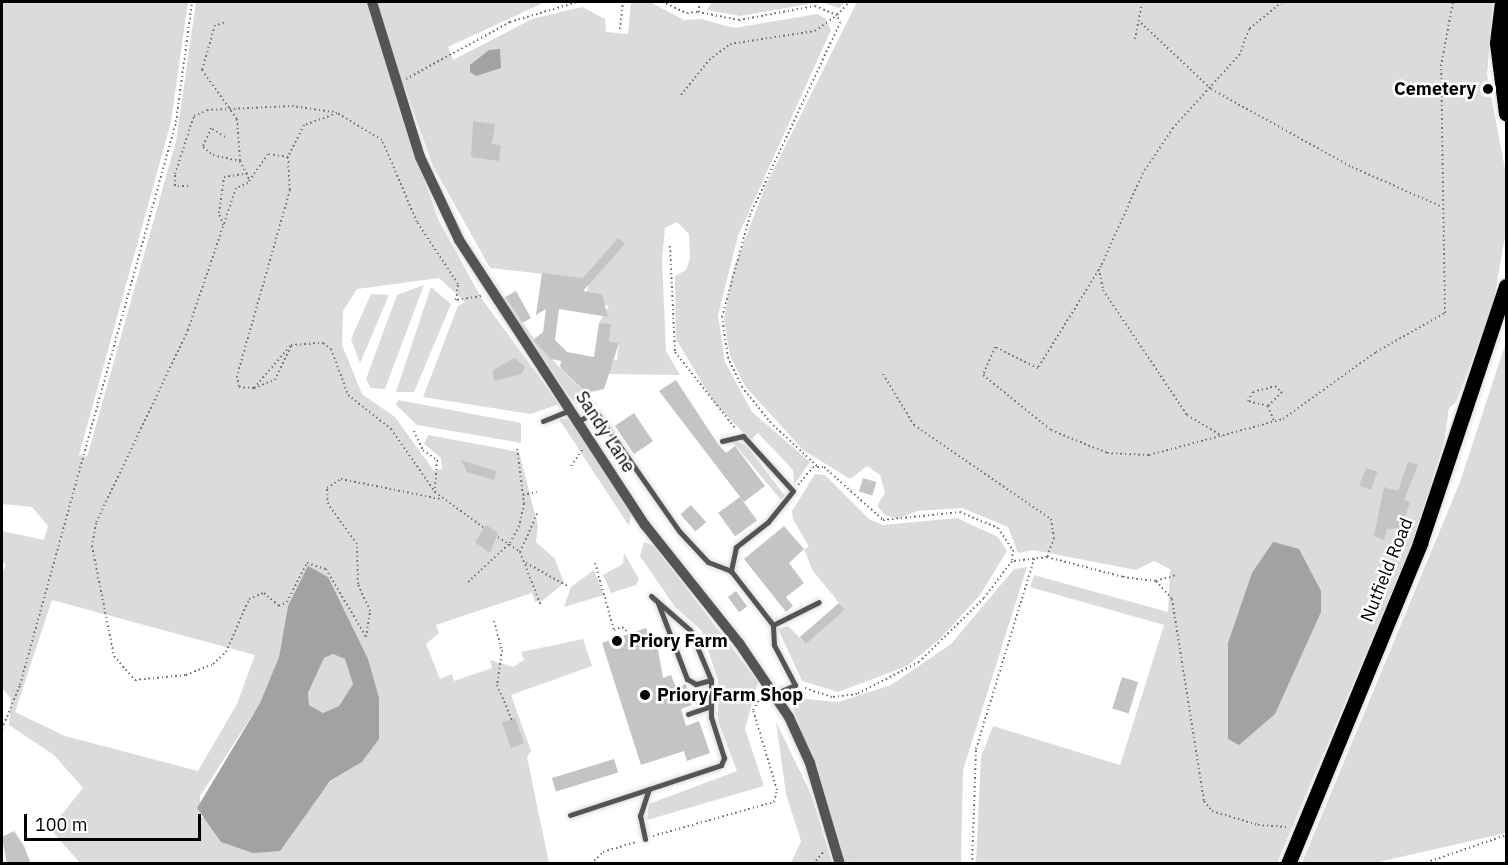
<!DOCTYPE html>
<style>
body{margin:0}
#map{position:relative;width:1508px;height:865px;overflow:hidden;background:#fff;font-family:"IBM Plex Sans",sans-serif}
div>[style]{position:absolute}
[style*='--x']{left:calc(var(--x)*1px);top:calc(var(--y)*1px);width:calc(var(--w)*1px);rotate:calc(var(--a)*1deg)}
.green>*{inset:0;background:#dbdbdb}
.water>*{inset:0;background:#a2a2a2}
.building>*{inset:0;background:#c4c4c4;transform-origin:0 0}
.path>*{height:2px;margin-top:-1px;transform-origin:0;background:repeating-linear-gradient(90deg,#767676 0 1.5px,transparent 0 4.5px)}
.roads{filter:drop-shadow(0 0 2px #dbdbdb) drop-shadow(0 0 2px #dbdbdb)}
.lane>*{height:5px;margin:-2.5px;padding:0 2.5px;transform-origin:2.5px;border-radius:2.5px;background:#545454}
.street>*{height:10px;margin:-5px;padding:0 5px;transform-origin:5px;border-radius:5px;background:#545454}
.primary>*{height:15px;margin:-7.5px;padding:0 7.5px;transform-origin:7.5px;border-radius:7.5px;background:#000}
.dots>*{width:16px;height:16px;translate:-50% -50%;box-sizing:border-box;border:3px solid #fff;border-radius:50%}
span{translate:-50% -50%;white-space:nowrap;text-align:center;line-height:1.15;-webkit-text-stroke:5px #fff;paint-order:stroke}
.poi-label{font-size:18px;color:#000;font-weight:700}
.right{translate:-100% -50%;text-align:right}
.left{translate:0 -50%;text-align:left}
.street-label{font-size:18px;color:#000}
.frame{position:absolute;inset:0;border:3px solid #000;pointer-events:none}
.scale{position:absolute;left:24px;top:814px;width:177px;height:27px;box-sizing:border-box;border:3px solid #000;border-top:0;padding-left:8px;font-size:18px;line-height:21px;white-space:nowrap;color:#000;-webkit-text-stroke:4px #fff;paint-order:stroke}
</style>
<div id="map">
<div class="green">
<div style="clip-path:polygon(evenodd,2px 2px,188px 2px,171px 122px,79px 455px,87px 457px,176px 141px,196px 2px,545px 2px,448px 47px,453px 60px,532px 19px,582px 7px,605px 19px,606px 32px,628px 34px,631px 2px,650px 2px,684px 20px,701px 19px,734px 28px,817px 14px,825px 18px,831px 30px,738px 236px,718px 315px,725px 362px,752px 412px,810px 462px,794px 485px,793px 470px,758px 433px,751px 440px,714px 403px,676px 339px,675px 276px,686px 270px,690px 258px,689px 234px,677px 222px,665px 228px,662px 260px,666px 351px,680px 375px,609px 374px,606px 359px,617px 360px,619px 343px,609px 341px,611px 325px,599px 323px,609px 306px,601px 304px,602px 294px,587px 292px,590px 279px,490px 268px,433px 166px,405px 88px,394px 91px,438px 219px,482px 299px,559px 404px,531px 414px,423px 397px,458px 306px,465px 302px,439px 278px,357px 289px,343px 311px,342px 345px,362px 394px,395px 417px,434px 471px,442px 469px,441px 458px,424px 444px,428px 435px,519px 452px,538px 526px,536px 542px,555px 559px,564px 583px,542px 601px,535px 602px,532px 593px,436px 625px,439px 633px,426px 644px,440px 679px,452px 674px,454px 681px,492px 668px,490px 660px,513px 667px,524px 660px,521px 652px,583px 639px,592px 666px,511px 695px,531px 751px,527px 757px,549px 863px,80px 863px,50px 829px,83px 788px,54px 755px,9px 725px,11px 699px,2px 688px,2px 574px,6px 564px,2px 562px,2px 531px,44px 540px,48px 526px,32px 507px,2px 504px,2px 2px,328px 577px,379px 739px,362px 762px,331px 781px,313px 802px,200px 818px,200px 796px,260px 703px,279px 657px,288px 606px,328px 577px,2px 2px,52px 600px,255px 655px,237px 704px,198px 771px,65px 736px,15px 712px,52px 600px)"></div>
<div style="clip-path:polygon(712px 2px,845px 2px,839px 8px,821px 2px,740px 16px,707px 10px)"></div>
<div style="clip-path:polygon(857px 2px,1493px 2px,1487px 75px,1506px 174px,1506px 231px,1493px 305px,1456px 402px,1449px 408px,1444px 443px,1410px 549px,1277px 863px,976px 863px,981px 757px,993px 726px,1120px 765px,1164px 625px,1030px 587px,1034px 575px,1168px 612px,1170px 569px,1154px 561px,1136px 570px,1033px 550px,1018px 553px,1008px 527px,962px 508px,917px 511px,898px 519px,885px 515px,877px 506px,885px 493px,880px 475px,867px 466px,850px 479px,803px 450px,745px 386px,730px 356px,724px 320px,732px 273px,765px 187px)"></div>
<div style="clip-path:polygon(424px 285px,385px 389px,371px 388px,366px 379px,397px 295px)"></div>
<div style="clip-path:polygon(431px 287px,451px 304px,414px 392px,396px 392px)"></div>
<div style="clip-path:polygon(371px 294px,389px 295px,360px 363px,351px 339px)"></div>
<div style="clip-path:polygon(505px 297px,538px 345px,597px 405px,577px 404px,568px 395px,503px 302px)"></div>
<div style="clip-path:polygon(1506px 342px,1506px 833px,1374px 863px,1302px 863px,1460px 482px)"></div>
<div style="clip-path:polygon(398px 400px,521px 423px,521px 443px,417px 425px,396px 405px)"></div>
<div style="clip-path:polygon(559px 419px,571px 419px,631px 514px,629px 526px)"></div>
<div style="clip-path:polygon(730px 439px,746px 445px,785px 496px,781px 500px)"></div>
<div style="clip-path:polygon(815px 474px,825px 475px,869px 519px,883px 525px,957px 518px,998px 537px,1007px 551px,980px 595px,941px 638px,907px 666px,838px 692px,802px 681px,778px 629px,788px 626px,804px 642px,845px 610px,813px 571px,804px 549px,809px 547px,793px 519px,792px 511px)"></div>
<div style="clip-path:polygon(644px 542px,654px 546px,758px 682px,745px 729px,764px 786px,647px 820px,649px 804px,737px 771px,718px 721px,718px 680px,702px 631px,675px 607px,640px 556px)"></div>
<div style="clip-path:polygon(624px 553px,639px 579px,636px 585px,611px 593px,603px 575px,623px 564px)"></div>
<div style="clip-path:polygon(1027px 567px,963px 770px,961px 863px,844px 863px,792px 704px,795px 698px,838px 702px,891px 685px,951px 644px,1014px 569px)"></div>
<div style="clip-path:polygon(594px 570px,604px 595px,564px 607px,571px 587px)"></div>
<div style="clip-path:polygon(333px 654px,345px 658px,353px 684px,339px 706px,323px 713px,309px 705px,308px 693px,324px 658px)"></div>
<div style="clip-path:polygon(776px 722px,811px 794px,832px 863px,791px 863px,801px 841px,786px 794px)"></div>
</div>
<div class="water">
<div style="clip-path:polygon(500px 49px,501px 68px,476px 76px,470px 72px,470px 65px,489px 50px)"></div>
<div style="clip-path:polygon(1273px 542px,1299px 549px,1321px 591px,1321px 612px,1275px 714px,1239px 745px,1228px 739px,1228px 643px,1252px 573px)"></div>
<div style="clip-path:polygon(evenodd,308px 566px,328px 577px,368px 659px,379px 698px,379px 739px,362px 762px,330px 781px,280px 851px,253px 853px,221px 842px,197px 808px,260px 703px,279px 657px,288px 606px,308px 566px,333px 654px,345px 659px,353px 684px,339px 706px,323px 713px,309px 705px,308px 693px,324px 658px,333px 654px)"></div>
</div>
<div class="building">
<div style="clip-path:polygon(473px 121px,495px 124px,492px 144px,501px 145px,499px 161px,471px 157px)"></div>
<div style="clip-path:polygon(618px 238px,625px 244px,583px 291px,602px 294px,608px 317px,559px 309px,555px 340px,567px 352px,594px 357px,599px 323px,611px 324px,609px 341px,619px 343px,604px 389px,586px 393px,560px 367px,561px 361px,551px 359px,533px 340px,543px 332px,546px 309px,536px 315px,542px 273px,583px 278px)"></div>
<div style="clip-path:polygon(516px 291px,531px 318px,522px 323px,505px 297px)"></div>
<div style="clip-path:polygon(515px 358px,525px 367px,522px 374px,494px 381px,493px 370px)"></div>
<div style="clip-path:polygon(676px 380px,718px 444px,726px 453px,735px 446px,765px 486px,744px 502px,659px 391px)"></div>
<div style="left:634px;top:413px;width:34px;height:23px;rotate:56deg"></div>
<div style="clip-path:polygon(461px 460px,496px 471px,494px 480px,467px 472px)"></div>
<div style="clip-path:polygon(1408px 462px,1418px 465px,1404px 500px,1410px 502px,1401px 528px,1387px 529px,1384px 540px,1374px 536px,1384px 487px,1398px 491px)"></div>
<div style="left:1366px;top:468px;width:12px;height:19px;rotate:20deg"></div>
<div style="left:863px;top:478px;width:14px;height:14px;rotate:17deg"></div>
<div style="left:740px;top:497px;width:29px;height:27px;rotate:54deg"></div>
<div style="left:691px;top:505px;width:23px;height:14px;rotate:49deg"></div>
<div style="clip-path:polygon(486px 525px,498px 533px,490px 553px,475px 542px)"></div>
<div style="clip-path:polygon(784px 526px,804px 549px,789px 563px,804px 583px,786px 597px,793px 606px,786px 612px,744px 559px)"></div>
<div style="left:736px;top:591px;width:19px;height:10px;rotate:54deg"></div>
<div style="left:839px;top:603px;width:9px;height:52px;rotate:49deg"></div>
<div style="clip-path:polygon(646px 628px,652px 645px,657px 644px,663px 678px,671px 675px,676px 688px,686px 684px,692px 705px,681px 709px,686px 726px,699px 721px,710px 753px,687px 761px,684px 751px,641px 765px,602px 643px)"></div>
<div style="left:1122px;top:677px;width:17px;height:33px;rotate:17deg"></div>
<div style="left:515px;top:718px;width:27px;height:14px;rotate:70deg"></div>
<div style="left:614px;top:759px;width:14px;height:65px;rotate:73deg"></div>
<div style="clip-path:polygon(14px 831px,24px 846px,31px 864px,7px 864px,2px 837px)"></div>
</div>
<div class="path">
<div style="--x:662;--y:2;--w:27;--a:24"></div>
<div style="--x:687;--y:13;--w:11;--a:-5"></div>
<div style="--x:698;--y:12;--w:10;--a:-79"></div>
<div style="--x:1282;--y:2;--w:43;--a:140.7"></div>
<div style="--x:1249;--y:29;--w:27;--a:110"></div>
<div style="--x:1240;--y:54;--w:100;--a:132.2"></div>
<div style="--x:1173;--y:128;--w:54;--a:123.7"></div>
<div style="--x:1143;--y:173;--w:102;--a:114.3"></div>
<div style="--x:1101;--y:266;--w:120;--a:121.7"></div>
<div style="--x:1038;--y:368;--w:48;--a:-154"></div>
<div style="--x:995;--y:347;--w:30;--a:113"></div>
<div style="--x:983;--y:375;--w:87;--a:39"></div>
<div style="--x:1051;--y:430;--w:61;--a:22.3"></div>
<div style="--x:1107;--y:453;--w:42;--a:2.7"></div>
<div style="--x:1149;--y:455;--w:139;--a:-15"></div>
<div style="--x:1283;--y:419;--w:115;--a:-35.8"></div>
<div style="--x:1376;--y:352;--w:79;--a:-29.5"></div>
<div style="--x:1445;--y:313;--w:247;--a:-90.9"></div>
<div style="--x:1441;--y:66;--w:65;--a:-79.4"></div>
<div style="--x:698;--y:12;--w:42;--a:11"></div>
<div style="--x:739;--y:20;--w:77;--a:-10.4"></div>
<div style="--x:815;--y:6;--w:24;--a:22"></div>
<div style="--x:837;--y:15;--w:18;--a:-47"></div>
<div style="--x:224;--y:23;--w:9;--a:167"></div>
<div style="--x:215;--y:25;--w:47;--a:106.1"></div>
<div style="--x:202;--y:70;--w:60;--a:54.5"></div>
<div style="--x:237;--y:119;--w:42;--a:85.9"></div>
<div style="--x:240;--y:161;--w:22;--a:63"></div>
<div style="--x:1141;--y:23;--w:96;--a:43.3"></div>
<div style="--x:1211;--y:89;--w:161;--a:29"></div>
<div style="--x:1352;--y:167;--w:96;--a:23.9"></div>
<div style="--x:620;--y:29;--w:27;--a:-84"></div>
<div style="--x:1135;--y:39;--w:33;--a:-79"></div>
<div style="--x:406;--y:79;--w:119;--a:-28.7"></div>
<div style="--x:510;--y:22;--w:70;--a:-16.6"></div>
<div style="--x:681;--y:95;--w:45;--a:-51.3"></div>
<div style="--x:709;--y:60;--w:26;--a:-37"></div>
<div style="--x:730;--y:44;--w:86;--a:-8.7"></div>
<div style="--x:815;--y:31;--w:27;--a:-36"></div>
<div style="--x:225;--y:137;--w:17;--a:-147"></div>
<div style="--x:211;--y:128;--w:21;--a:113"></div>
<div style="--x:203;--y:147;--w:13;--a:39"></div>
<div style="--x:213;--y:155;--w:28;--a:13"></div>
<div style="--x:288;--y:157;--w:20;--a:-171"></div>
<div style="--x:268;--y:154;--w:35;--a:125"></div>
<div style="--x:248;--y:183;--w:13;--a:157"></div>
<div style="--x:236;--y:188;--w:150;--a:108.7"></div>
<div style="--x:188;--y:330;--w:214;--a:115.5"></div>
<div style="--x:96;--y:523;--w:23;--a:100"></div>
<div style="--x:92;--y:546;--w:112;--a:78.7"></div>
<div style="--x:114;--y:656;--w:32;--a:49"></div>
<div style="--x:135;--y:680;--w:51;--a:-5.6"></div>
<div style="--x:186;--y:675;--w:29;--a:-22"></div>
<div style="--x:213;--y:664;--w:18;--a:-43"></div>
<div style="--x:226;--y:652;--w:58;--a:-66.5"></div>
<div style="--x:249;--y:599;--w:16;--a:-22"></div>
<div style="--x:264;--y:593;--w:20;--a:41"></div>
<div style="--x:279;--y:606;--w:9;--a:-27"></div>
<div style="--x:287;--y:602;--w:44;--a:-62.9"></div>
<div style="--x:307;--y:563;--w:20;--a:18"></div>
<div style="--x:326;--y:569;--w:79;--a:59.5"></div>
<div style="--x:188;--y:186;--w:13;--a:180"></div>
<div style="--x:175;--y:186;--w:12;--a:-90"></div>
<div style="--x:175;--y:174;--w:61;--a:-71.9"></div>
<div style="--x:194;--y:116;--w:14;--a:-25"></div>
<div style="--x:207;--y:110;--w:85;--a:-2.7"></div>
<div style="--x:292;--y:106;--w:42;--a:8.1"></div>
<div style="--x:223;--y:225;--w:13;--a:-108"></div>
<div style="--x:219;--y:213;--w:36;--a:-82"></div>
<div style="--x:224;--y:177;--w:24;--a:-9"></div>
<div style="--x:670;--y:246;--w:106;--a:87.3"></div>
<div style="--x:675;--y:352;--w:97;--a:51.7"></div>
<div style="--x:1099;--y:269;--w:21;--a:79"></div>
<div style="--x:1103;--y:290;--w:151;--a:56.1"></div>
<div style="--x:1187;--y:415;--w:41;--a:31"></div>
<div style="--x:481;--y:296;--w:25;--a:171"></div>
<div style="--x:456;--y:300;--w:16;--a:-83"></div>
<div style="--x:458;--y:284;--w:74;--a:-123.5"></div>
<div style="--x:417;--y:222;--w:89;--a:-113.1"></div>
<div style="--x:382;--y:140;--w:52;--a:-149"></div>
<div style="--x:337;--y:113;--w:35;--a:160"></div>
<div style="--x:304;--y:125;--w:36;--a:117"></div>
<div style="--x:288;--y:157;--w:33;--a:87"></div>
<div style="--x:290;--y:190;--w:193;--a:105.9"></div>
<div style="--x:237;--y:376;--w:11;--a:80"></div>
<div style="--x:239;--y:387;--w:15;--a:4"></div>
<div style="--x:254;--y:388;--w:57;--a:-49.3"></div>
<div style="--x:291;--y:345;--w:32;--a:-4"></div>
<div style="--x:323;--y:343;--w:10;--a:37"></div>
<div style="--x:331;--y:349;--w:49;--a:69.7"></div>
<div style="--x:348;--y:395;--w:55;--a:38.3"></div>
<div style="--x:391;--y:429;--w:77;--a:55.1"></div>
<div style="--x:435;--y:492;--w:61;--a:36.3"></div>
<div style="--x:883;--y:374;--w:60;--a:58.7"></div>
<div style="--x:914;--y:425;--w:166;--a:34.5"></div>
<div style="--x:1051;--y:519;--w:19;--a:81"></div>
<div style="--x:1054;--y:538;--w:20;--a:110"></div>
<div style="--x:1047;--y:557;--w:35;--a:173"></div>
<div style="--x:254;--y:388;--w:22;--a:-21"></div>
<div style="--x:275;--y:380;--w:38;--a:-65"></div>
<div style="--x:1268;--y:406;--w:21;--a:-166"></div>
<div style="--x:1248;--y:401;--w:10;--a:-61"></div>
<div style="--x:1253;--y:392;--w:23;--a:-15"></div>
<div style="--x:1275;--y:386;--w:9;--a:41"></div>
<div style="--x:1282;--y:392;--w:20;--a:135"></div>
<div style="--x:1268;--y:406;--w:17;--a:69"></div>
<div style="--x:414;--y:431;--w:21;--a:65"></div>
<div style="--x:423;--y:450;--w:17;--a:36"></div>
<div style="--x:437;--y:460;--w:32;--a:94"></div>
<div style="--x:571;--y:466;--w:21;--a:-55"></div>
<div style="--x:817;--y:466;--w:63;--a:-136.9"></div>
<div style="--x:771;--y:423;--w:46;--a:-128.9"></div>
<div style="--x:742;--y:387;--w:32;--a:-116"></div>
<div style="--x:728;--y:358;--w:41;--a:-98.3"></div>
<div style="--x:722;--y:317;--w:106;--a:-74.6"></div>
<div style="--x:750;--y:215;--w:212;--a:-64.9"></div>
<div style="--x:840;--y:23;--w:9;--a:-111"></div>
<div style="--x:798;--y:485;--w:23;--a:-50"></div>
<div style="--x:813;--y:467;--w:11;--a:0"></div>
<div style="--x:824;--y:467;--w:79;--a:41.9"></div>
<div style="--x:883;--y:520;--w:77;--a:-5.9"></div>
<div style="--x:960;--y:512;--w:41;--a:22.8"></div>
<div style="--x:998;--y:528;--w:27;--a:56"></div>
<div style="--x:1013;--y:550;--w:11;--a:95"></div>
<div style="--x:1012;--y:561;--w:46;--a:127.1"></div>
<div style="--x:984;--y:598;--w:91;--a:135.4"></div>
<div style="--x:919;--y:662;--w:70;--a:152.7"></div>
<div style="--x:857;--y:694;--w:25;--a:173"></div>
<div style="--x:832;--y:697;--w:29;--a:-162"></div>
<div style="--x:523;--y:495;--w:14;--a:-12"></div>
<div style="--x:498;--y:537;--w:27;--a:34"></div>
<div style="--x:520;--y:552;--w:58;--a:68.7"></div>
<div style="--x:520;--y:552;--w:44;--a:-65.8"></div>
<div style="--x:1047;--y:557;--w:79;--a:14.7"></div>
<div style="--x:1123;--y:577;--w:33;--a:7"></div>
<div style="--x:1156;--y:581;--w:21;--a:-17"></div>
<div style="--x:526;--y:563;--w:48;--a:28.7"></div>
<div style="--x:595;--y:563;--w:70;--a:74.2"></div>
<div style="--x:614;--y:630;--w:9;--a:-21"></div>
<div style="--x:622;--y:627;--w:11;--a:41"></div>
<div style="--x:1156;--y:581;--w:24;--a:48"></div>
<div style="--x:1172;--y:599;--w:205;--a:81"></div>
<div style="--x:1204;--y:801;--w:13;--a:51"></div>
<div style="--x:1212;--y:811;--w:48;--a:16.9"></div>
<div style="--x:1258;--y:825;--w:31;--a:4"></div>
<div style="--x:468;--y:582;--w:57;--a:-42.9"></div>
<div style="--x:510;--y:543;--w:18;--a:-61"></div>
<div style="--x:519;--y:527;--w:24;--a:-78"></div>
<div style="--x:524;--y:504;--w:57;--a:-97"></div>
<div style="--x:494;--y:621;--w:30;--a:75"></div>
<div style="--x:502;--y:650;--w:35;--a:98"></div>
<div style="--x:497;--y:685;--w:38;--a:67"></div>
<div style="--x:366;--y:637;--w:26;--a:-81"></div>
<div style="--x:370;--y:611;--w:30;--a:-114"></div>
<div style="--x:358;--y:584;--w:40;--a:-91.4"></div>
<div style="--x:357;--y:544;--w:49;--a:-125.9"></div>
<div style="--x:328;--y:504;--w:16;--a:-94"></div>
<div style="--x:327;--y:488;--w:17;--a:-33"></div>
<div style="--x:341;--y:479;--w:101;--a:11.4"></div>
<div style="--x:2;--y:729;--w:48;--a:-67.8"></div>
<div style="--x:20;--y:685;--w:584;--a:-74.51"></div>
<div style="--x:176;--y:122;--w:121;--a:-82.4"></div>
<div style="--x:653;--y:836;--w:126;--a:-15.7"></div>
<div style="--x:774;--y:802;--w:12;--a:-76"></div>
<div style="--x:777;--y:790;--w:84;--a:-106.7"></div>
<div style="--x:753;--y:710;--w:17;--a:-59"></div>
<div style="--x:591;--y:864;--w:17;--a:-45"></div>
<div style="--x:603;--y:852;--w:34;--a:-17"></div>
<div style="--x:813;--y:864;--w:18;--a:-49"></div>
<div style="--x:972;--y:864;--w:115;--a:-88"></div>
<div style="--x:976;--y:749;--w:199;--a:-73"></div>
<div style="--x:1422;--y:864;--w:89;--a:-19"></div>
</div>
<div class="roads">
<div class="lane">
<div style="--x:580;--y:420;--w:18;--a:-27"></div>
<div style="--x:596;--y:412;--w:145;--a:55.1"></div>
<div style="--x:679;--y:531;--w:42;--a:46.9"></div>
<div style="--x:708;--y:562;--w:25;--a:21"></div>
<div style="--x:543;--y:421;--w:29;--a:-22"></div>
<div style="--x:722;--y:441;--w:22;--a:-13"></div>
<div style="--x:743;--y:436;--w:74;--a:47.7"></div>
<div style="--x:793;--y:491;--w:40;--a:129"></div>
<div style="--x:768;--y:522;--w:41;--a:142"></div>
<div style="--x:736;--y:547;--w:25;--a:102"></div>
<div style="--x:731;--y:571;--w:68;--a:52.1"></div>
<div style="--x:651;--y:596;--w:52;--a:41.1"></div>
<div style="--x:690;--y:630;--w:54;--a:67.2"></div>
<div style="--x:711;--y:680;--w:16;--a:165"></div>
<div style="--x:696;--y:684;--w:10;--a:-151"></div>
<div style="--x:687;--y:679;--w:81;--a:-110.9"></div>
<div style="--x:774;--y:694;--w:23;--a:-23"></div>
<div style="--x:795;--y:685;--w:45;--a:-117.7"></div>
<div style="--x:774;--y:645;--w:20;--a:-93"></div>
<div style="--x:773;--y:625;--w:51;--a:-26.6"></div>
<div style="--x:688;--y:714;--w:24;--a:-19"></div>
<div style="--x:570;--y:815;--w:83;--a:-18.2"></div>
<div style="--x:645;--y:839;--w:24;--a:-102"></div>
<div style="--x:640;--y:816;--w:28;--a:-72"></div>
<div style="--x:649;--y:789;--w:76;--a:-18.4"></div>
<div style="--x:721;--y:765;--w:8;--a:-67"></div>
<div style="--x:724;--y:758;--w:43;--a:-107.6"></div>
<div style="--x:711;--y:717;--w:37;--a:-90"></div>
</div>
<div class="street">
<div style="--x:372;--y:2;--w:162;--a:72.8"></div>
<div style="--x:420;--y:157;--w:92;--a:64.8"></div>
<div style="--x:459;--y:240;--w:340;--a:56.9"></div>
<div style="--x:645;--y:525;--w:151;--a:51.5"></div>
<div style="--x:739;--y:643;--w:89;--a:56"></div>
<div style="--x:789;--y:717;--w:51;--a:65.5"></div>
<div style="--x:810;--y:763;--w:105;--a:73.5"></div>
</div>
<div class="primary">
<div style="--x:1502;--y:2;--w:41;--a:97"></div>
<div style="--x:1497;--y:43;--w:71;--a:82.7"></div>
<div style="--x:1288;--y:864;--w:347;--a:-67.6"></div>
<div style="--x:1420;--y:543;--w:271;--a:-71.5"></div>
</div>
</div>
<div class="dots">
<div style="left:1488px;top:89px;background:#000"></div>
<div style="left:617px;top:641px;background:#000"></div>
<div style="left:645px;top:695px;background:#000"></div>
</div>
<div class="poi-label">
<span class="right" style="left:1476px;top:89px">Cemetery</span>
<span class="left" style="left:629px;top:641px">Priory Farm</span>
<span class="left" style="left:657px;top:695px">Priory Farm Shop</span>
</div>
<div class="street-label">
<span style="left:605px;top:432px;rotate:57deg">Sandy Lane</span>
<span style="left:1387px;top:570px;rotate:-68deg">Nutfield Road</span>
</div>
<div class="frame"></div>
<div class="scale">100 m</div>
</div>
